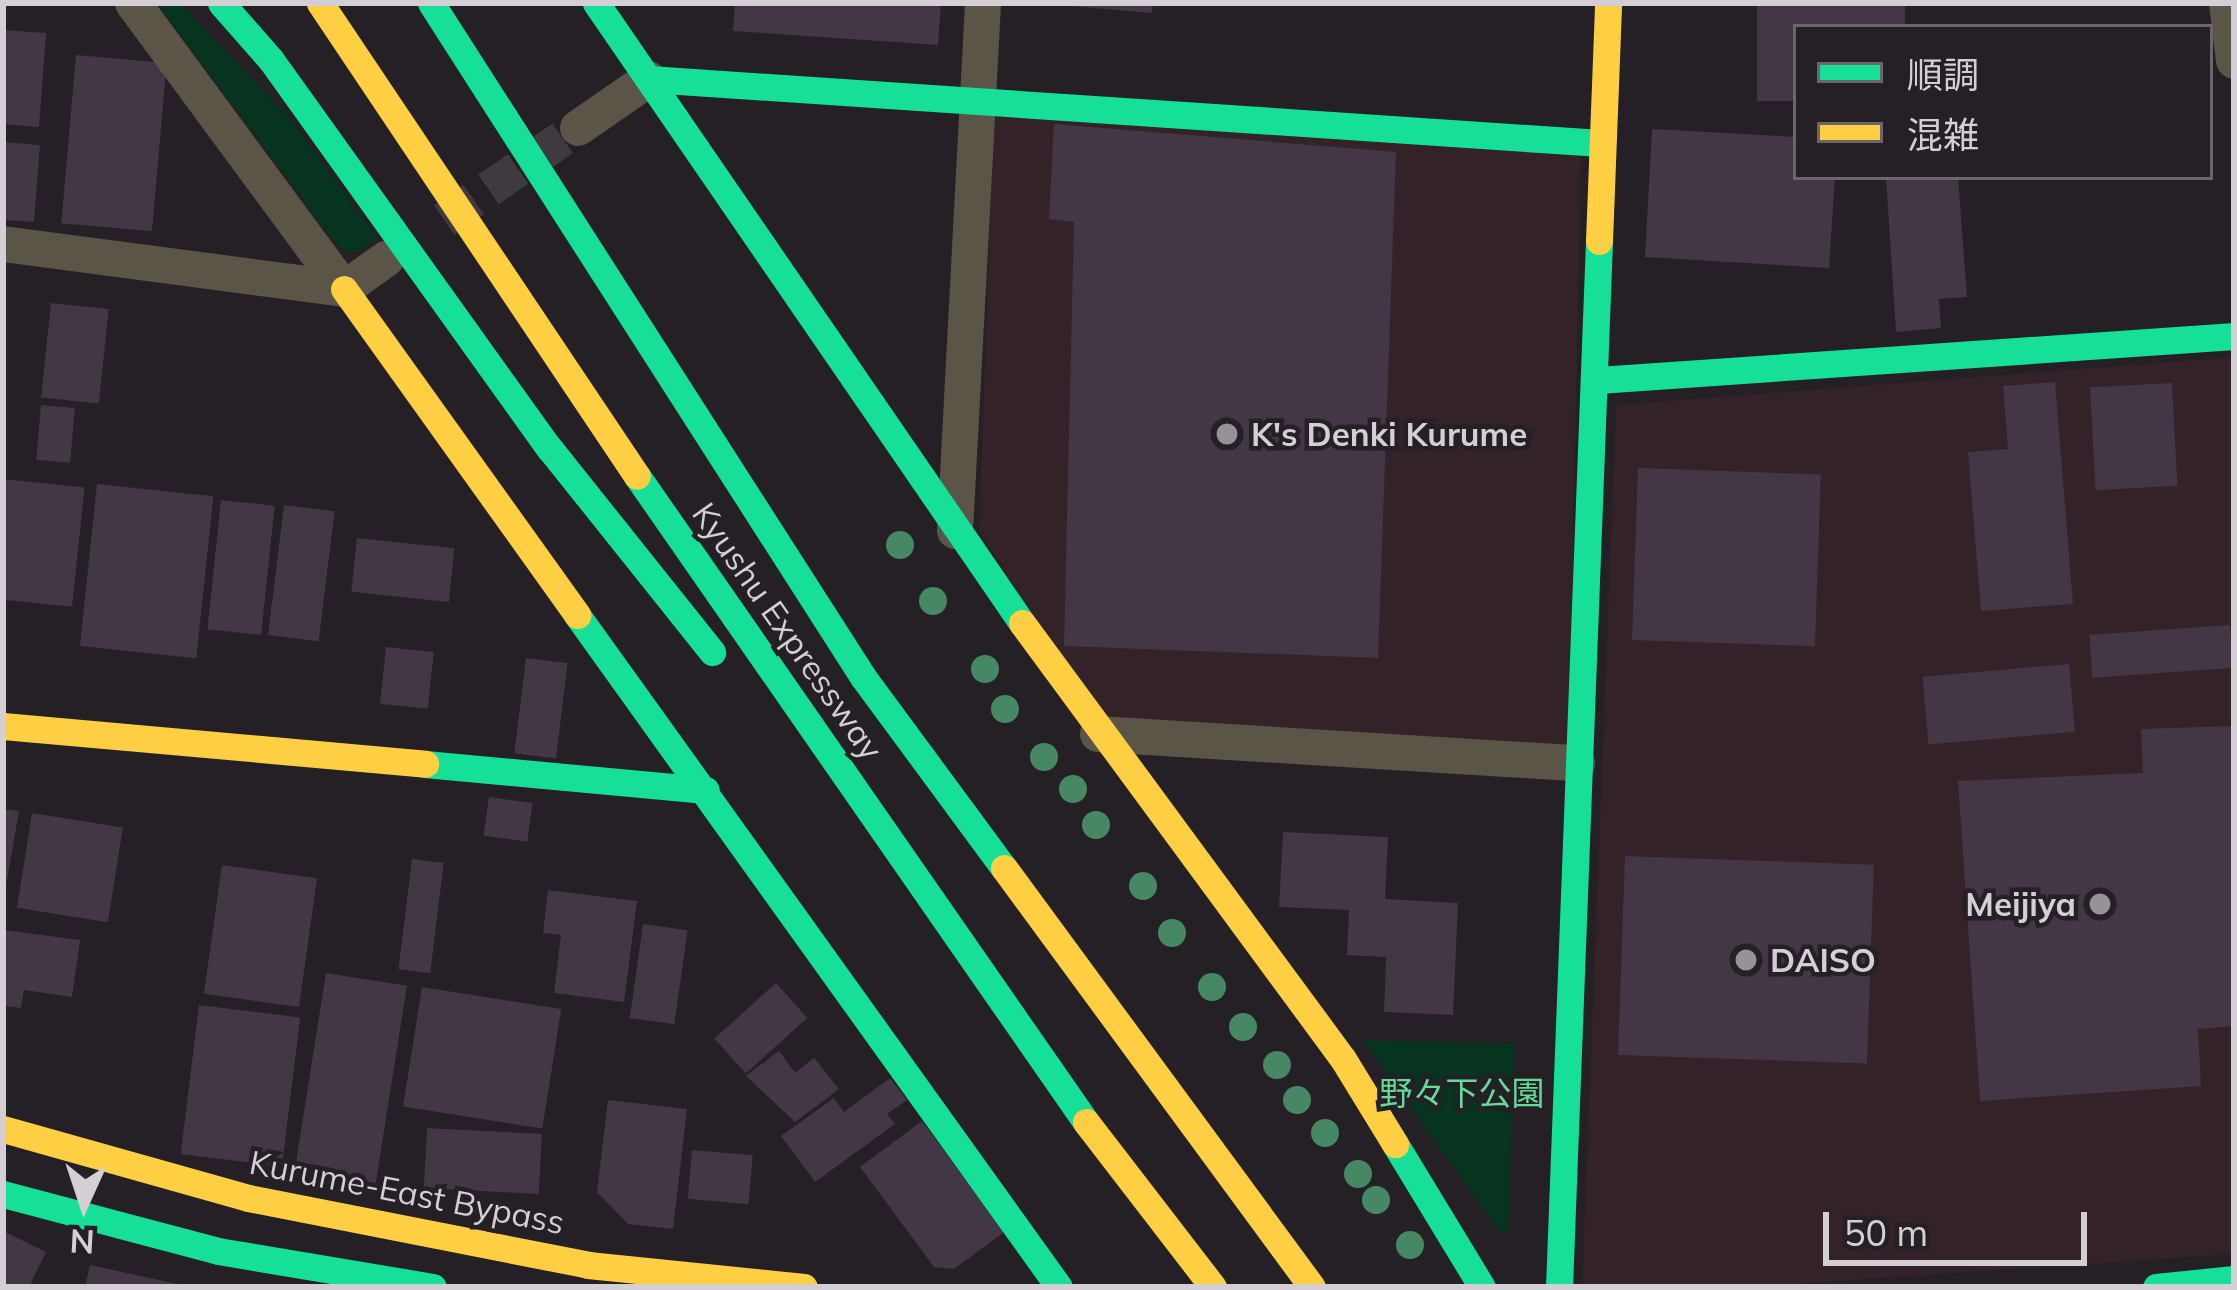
<!DOCTYPE html>
<meta charset="utf-8">
<style>
body{margin:0}
#map{position:relative;width:2237px;height:1290px;overflow:hidden;background:#242025;font-family:Mulish,"Noto Sans JP",sans-serif}
div>[style]{position:absolute}
[style*='--x']{left:calc(var(--x)*1px);top:calc(var(--y)*1px);width:calc(var(--w)*1px);rotate:calc(var(--a)*1deg)}
.commercial>*{inset:0;background:#332227}
.green>*{inset:0;background:#06341e}
.building>*{inset:0;background:#433645;transform-origin:0 0}
.street-tunnel>*{height:36px;margin-top:-18px;transform-origin:0;background:repeating-linear-gradient(90deg,#3e3a3f 0 36px,transparent 0 54px)}
.street>*{height:36px;margin:-18px;padding:0 18px;transform-origin:18px;border-radius:18px;background:#5a5547}
.fast>*{height:27px;margin:-13.5px;padding:0 13.5px;transform-origin:13.5px;border-radius:13.5px;background:#16e098}
.slow>*{height:27px;margin:-13.5px;padding:0 13.5px;transform-origin:13.5px;border-radius:13.5px;background:#ffcf43}
.trees>*{width:28px;height:28px;margin:-14px;border-radius:50%;background:#468764}
.dots>*{width:33px;height:33px;translate:-50% -50%;box-sizing:border-box;border:6px solid #251f26;border-radius:50%}
span{translate:-50% -50%;white-space:nowrap;text-align:center;line-height:1.15;-webkit-text-stroke:9px #251f26;paint-order:stroke}
.poi-label{font-size:33px;color:#d4cfd4;font-weight:700}
.left{translate:0 -50%;text-align:left}
.right{translate:-100% -50%;text-align:right}
.street-label{font-size:33px;color:#d4cfd4}
.park-label{font-size:33px;color:#62dc97}
.frame{position:absolute;inset:0;border:6px solid #d4cfd4;pointer-events:none}
.legend{position:absolute;left:1793px;top:24px;width:420px;height:156px;box-sizing:border-box;background:#251f26;border:3px solid #6b656c;margin:0;padding:15px 21px;list-style:none;font-size:36px;color:#d4cfd4}
.legend li{display:flex;align-items:center;gap:24px;height:60px}
.legend b{width:60px;border:3px solid #6b656c}
.north{position:absolute;left:24px;top:1146px;width:120px;height:120px;-webkit-text-stroke:9px #251f26;paint-order:stroke;rotate:183deg;font-size:33px;font-weight:700;line-height:48px;text-align:center;color:#d4cfd4}
.north::after{content:'';display:block;margin:auto;width:42px;height:54px;background:#d4cfd4;clip-path:polygon(50% 0,100% 100%,50% 72%,0 100%)}
.scale{position:absolute;left:1823px;top:1212px;width:264px;height:54px;box-sizing:border-box;border:6px solid #d4cfd4;border-top:0;padding-left:15px;font-size:36px;line-height:42px;white-space:nowrap;color:#d4cfd4;-webkit-text-stroke:9px #251f26;paint-order:stroke}
</style>
<div id="map">
<div class="commercial">
<div style="clip-path:polygon(994px 112px,1581px 153px,1569px 753px,1106px 729px,979px 531px)"></div>
<div style="clip-path:polygon(2234px 357px,2234px 1254px,1747px 1287px,1582px 1287px,1616px 405px)"></div>
</div>
<div class="green">
<div style="clip-path:polygon(157px 3px,180px 3px,290px 119px,377px 238px,357px 253px,339px 248px)"></div>
<div style="clip-path:polygon(1363px 1040px,1515px 1044px,1508px 1233px,1498px 1230px)"></div>
</div>
<div class="building">
<div style="clip-path:polygon(735px 3px,941px 3px,938px 45px,733px 31px)"></div>
<div style="clip-path:polygon(1036px 3px,1153px 3px,1152px 13px)"></div>
<div style="clip-path:polygon(1757px 3px,1905px 3px,1905px 27px,1796px 27px,1796px 101px,1757px 101px)"></div>
<div style="clip-path:polygon(3px 30px,46px 33px,39px 127px,3px 124px)"></div>
<div style="left:76px;top:55px;width:91px;height:169px;rotate:5deg"></div>
<div style="clip-path:polygon(1054px 124px,1396px 152px,1378px 658px,1064px 646px,1074px 222px,1049px 219px)"></div>
<div style="clip-path:polygon(1652px 129px,1796px 137px,1796px 177px,1835px 177px,1829px 268px,1645px 257px)"></div>
<div style="clip-path:polygon(3px 142px,40px 145px,34px 222px,3px 220px)"></div>
<div style="clip-path:polygon(1886px 177px,1958px 177px,1967px 297px,1939px 299px,1941px 328px,1896px 332px)"></div>
<div style="left:51px;top:303px;width:58px;height:95px;rotate:6deg"></div>
<div style="clip-path:polygon(2055px 382px,2073px 604px,1981px 611px,1968px 452px,2008px 449px,2003px 386px)"></div>
<div style="left:2172px;top:383px;width:103px;height:82px;rotate:87deg"></div>
<div style="left:41px;top:405px;width:34px;height:55px;rotate:5deg"></div>
<div style="left:1638px;top:468px;width:183px;height:172px;rotate:2deg"></div>
<div style="left:4px;top:479px;width:81px;height:120px;rotate:6deg"></div>
<div style="left:97px;top:484px;width:117px;height:163px;rotate:6deg"></div>
<div style="left:221px;top:500px;width:54px;height:130px;rotate:6deg"></div>
<div style="left:284px;top:505px;width:51px;height:131px;rotate:7deg"></div>
<div style="left:357px;top:538px;width:98px;height:54px;rotate:6deg"></div>
<div style="left:2230px;top:625px;width:43px;height:141px;rotate:86deg"></div>
<div style="left:386px;top:647px;width:48px;height:57px;rotate:6deg"></div>
<div style="left:526px;top:658px;width:42px;height:96px;rotate:7deg"></div>
<div style="left:2069px;top:664px;width:68px;height:147px;rotate:85deg"></div>
<div style="clip-path:polygon(2234px 726px,2234px 1026px,2198px 1029px,2201px 1086px,1980px 1101px,1958px 781px,2143px 773px,2141px 729px)"></div>
<div style="left:489px;top:797px;width:44px;height:39px;rotate:8deg"></div>
<div style="clip-path:polygon(3px 809px,19px 811px,5px 891px,3px 891px)"></div>
<div style="left:32px;top:813px;width:92px;height:96px;rotate:9deg"></div>
<div style="clip-path:polygon(1283px 832px,1388px 837px,1385px 899px,1458px 903px,1453px 1015px,1384px 1012px,1386px 957px,1347px 955px,1349px 910px,1279px 907px)"></div>
<div style="left:1625px;top:856px;width:249px;height:199px;rotate:2deg"></div>
<div style="left:412px;top:859px;width:32px;height:111px;rotate:7deg"></div>
<div style="left:222px;top:865px;width:96px;height:130px;rotate:8deg"></div>
<div style="clip-path:polygon(548px 890px,637px 901px,624px 1002px,554px 993px,561px 935px,543px 933px)"></div>
<div style="left:643px;top:924px;width:45px;height:95px;rotate:8deg"></div>
<div style="clip-path:polygon(3px 930px,80px 940px,72px 997px,24px 990px,21px 1008px,3px 1006px)"></div>
<div style="left:326px;top:973px;width:82px;height:207px;rotate:9deg"></div>
<div style="left:776px;top:983px;width:47px;height:83px;rotate:48deg"></div>
<div style="left:422px;top:987px;width:141px;height:121px;rotate:9deg"></div>
<div style="left:199px;top:1005px;width:102px;height:150px;rotate:7deg"></div>
<div style="clip-path:polygon(779px 1051px,795px 1073px,814px 1058px,839px 1089px,795px 1122px,746px 1076px)"></div>
<div style="clip-path:polygon(890px 1078px,907px 1100px,887px 1114px,895px 1124px,815px 1182px,781px 1136px,834px 1098px,844px 1112px)"></div>
<div style="clip-path:polygon(608px 1100px,687px 1109px,673px 1229px,628px 1224px,597px 1192px)"></div>
<div style="clip-path:polygon(922px 1121px,1004px 1232px,954px 1269px,934px 1267px,860px 1167px)"></div>
<div style="left:427px;top:1128px;width:115px;height:60px;rotate:3deg"></div>
<div style="left:692px;top:1150px;width:61px;height:49px;rotate:5deg"></div>
<div style="clip-path:polygon(3px 1231px,46px 1252px,29px 1287px,3px 1287px)"></div>
<div style="clip-path:polygon(90px 1265px,182px 1285px,182px 1287px,85px 1287px)"></div>
</div>
<div class="street-tunnel">
<div style="--x:444;--y:220;--w:163;--a:-34.5"></div>
</div>
<div class="street">
<div style="--x:133;--y:3;--w:355;--a:53.6"></div>
<div style="--x:2227;--y:3;--w:58;--a:83.1"></div>
<div style="--x:578;--y:128;--w:86;--a:-34.6"></div>
<div style="--x:3;--y:244;--w:344;--a:7.5"></div>
<div style="--x:344;--y:289;--w:52;--a:-35.5"></div>
<div style="--x:955;--y:531;--w:529;--a:-86.96"></div>
<div style="--x:1098;--y:734;--w:480;--a:3.5"></div>
</div>
<div class="fast">
<div style="--x:221;--y:3;--w:76;--a:48.7"></div>
<div style="--x:271;--y:60;--w:479;--a:54.4"></div>
<div style="--x:550;--y:449;--w:260;--a:51.4"></div>
<div style="--x:431;--y:3;--w:801;--a:57.34"></div>
<div style="--x:863;--y:677;--w:237;--a:53.6"></div>
<div style="--x:596;--y:3;--w:752;--a:55.51"></div>
<div style="--x:649;--y:79;--w:954;--a:3.85"></div>
<div style="--x:1598;--y:380;--w:638;--a:-3.96"></div>
<div style="--x:637;--y:476;--w:787;--a:55.2"></div>
<div style="--x:577;--y:615;--w:827;--a:54.35"></div>
<div style="--x:425;--y:764;--w:282;--a:5.3"></div>
<div style="--x:1395;--y:1144;--w:167;--a:58.7"></div>
<div style="--x:3;--y:1194;--w:222;--a:14.8"></div>
<div style="--x:218;--y:1251;--w:218;--a:9.5"></div>
<div style="--x:1559;--y:1287;--w:1047;--a:-87.81"></div>
<div style="--x:2156;--y:1287;--w:78;--a:-5.9"></div>
</div>
<div class="slow">
<div style="--x:320;--y:3;--w:569;--a:56.17"></div>
<div style="--x:1599;--y:241;--w:238;--a:-87.8"></div>
<div style="--x:344;--y:289;--w:401;--a:54.4"></div>
<div style="--x:1022;--y:623;--w:541;--a:53.64"></div>
<div style="--x:1343;--y:1059;--w:100;--a:58.5"></div>
<div style="--x:3;--y:726;--w:424;--a:5.1"></div>
<div style="--x:1004;--y:868;--w:520;--a:53.68"></div>
<div style="--x:1086;--y:1122;--w:208;--a:52.4"></div>
<div style="--x:3;--y:1129;--w:255;--a:15.7"></div>
<div style="--x:248;--y:1198;--w:347;--a:11.1"></div>
<div style="--x:588;--y:1265;--w:217;--a:5.8"></div>
</div>
<div class="trees">
<div style="left:900px;top:545px"></div>
<div style="left:933px;top:601px"></div>
<div style="left:985px;top:669px"></div>
<div style="left:1005px;top:709px"></div>
<div style="left:1044px;top:757px"></div>
<div style="left:1073px;top:789px"></div>
<div style="left:1096px;top:825px"></div>
<div style="left:1143px;top:886px"></div>
<div style="left:1172px;top:933px"></div>
<div style="left:1212px;top:987px"></div>
<div style="left:1243px;top:1027px"></div>
<div style="left:1277px;top:1065px"></div>
<div style="left:1297px;top:1100px"></div>
<div style="left:1325px;top:1133px"></div>
<div style="left:1358px;top:1174px"></div>
<div style="left:1376px;top:1200px"></div>
<div style="left:1410px;top:1245px"></div>
</div>
<div class="dots">
<div style="left:1227px;top:434px;background:#969297"></div>
<div style="left:2100px;top:904px;background:#969297"></div>
<div style="left:1746px;top:960px;background:#969297"></div>
</div>
<div class="poi-label">
<span class="left" style="left:1251px;top:434px">K's Denki Kurume</span>
<span class="right" style="left:2076px;top:904px">Meijiya</span>
<span class="left" style="left:1770px;top:960px">DAISO</span>
</div>
<div class="street-label">
<span style="left:788px;top:631px;rotate:55deg">Kyushu Expressway</span>
<span style="left:407px;top:1192px;rotate:11deg">Kurume-East Bypass</span>
</div>
<div class="park-label">
<span style="left:1462px;top:1093px">野々下公園</span>
</div>
<div class="frame"></div>
<ul class="legend">
<li><b style="height:15px;background:#16e098"></b>順調</li>
<li><b style="height:15px;background:#ffcf43"></b>混雑</li>
</ul>
<div class="north">N</div>
<div class="scale">50 m</div>
</div>
